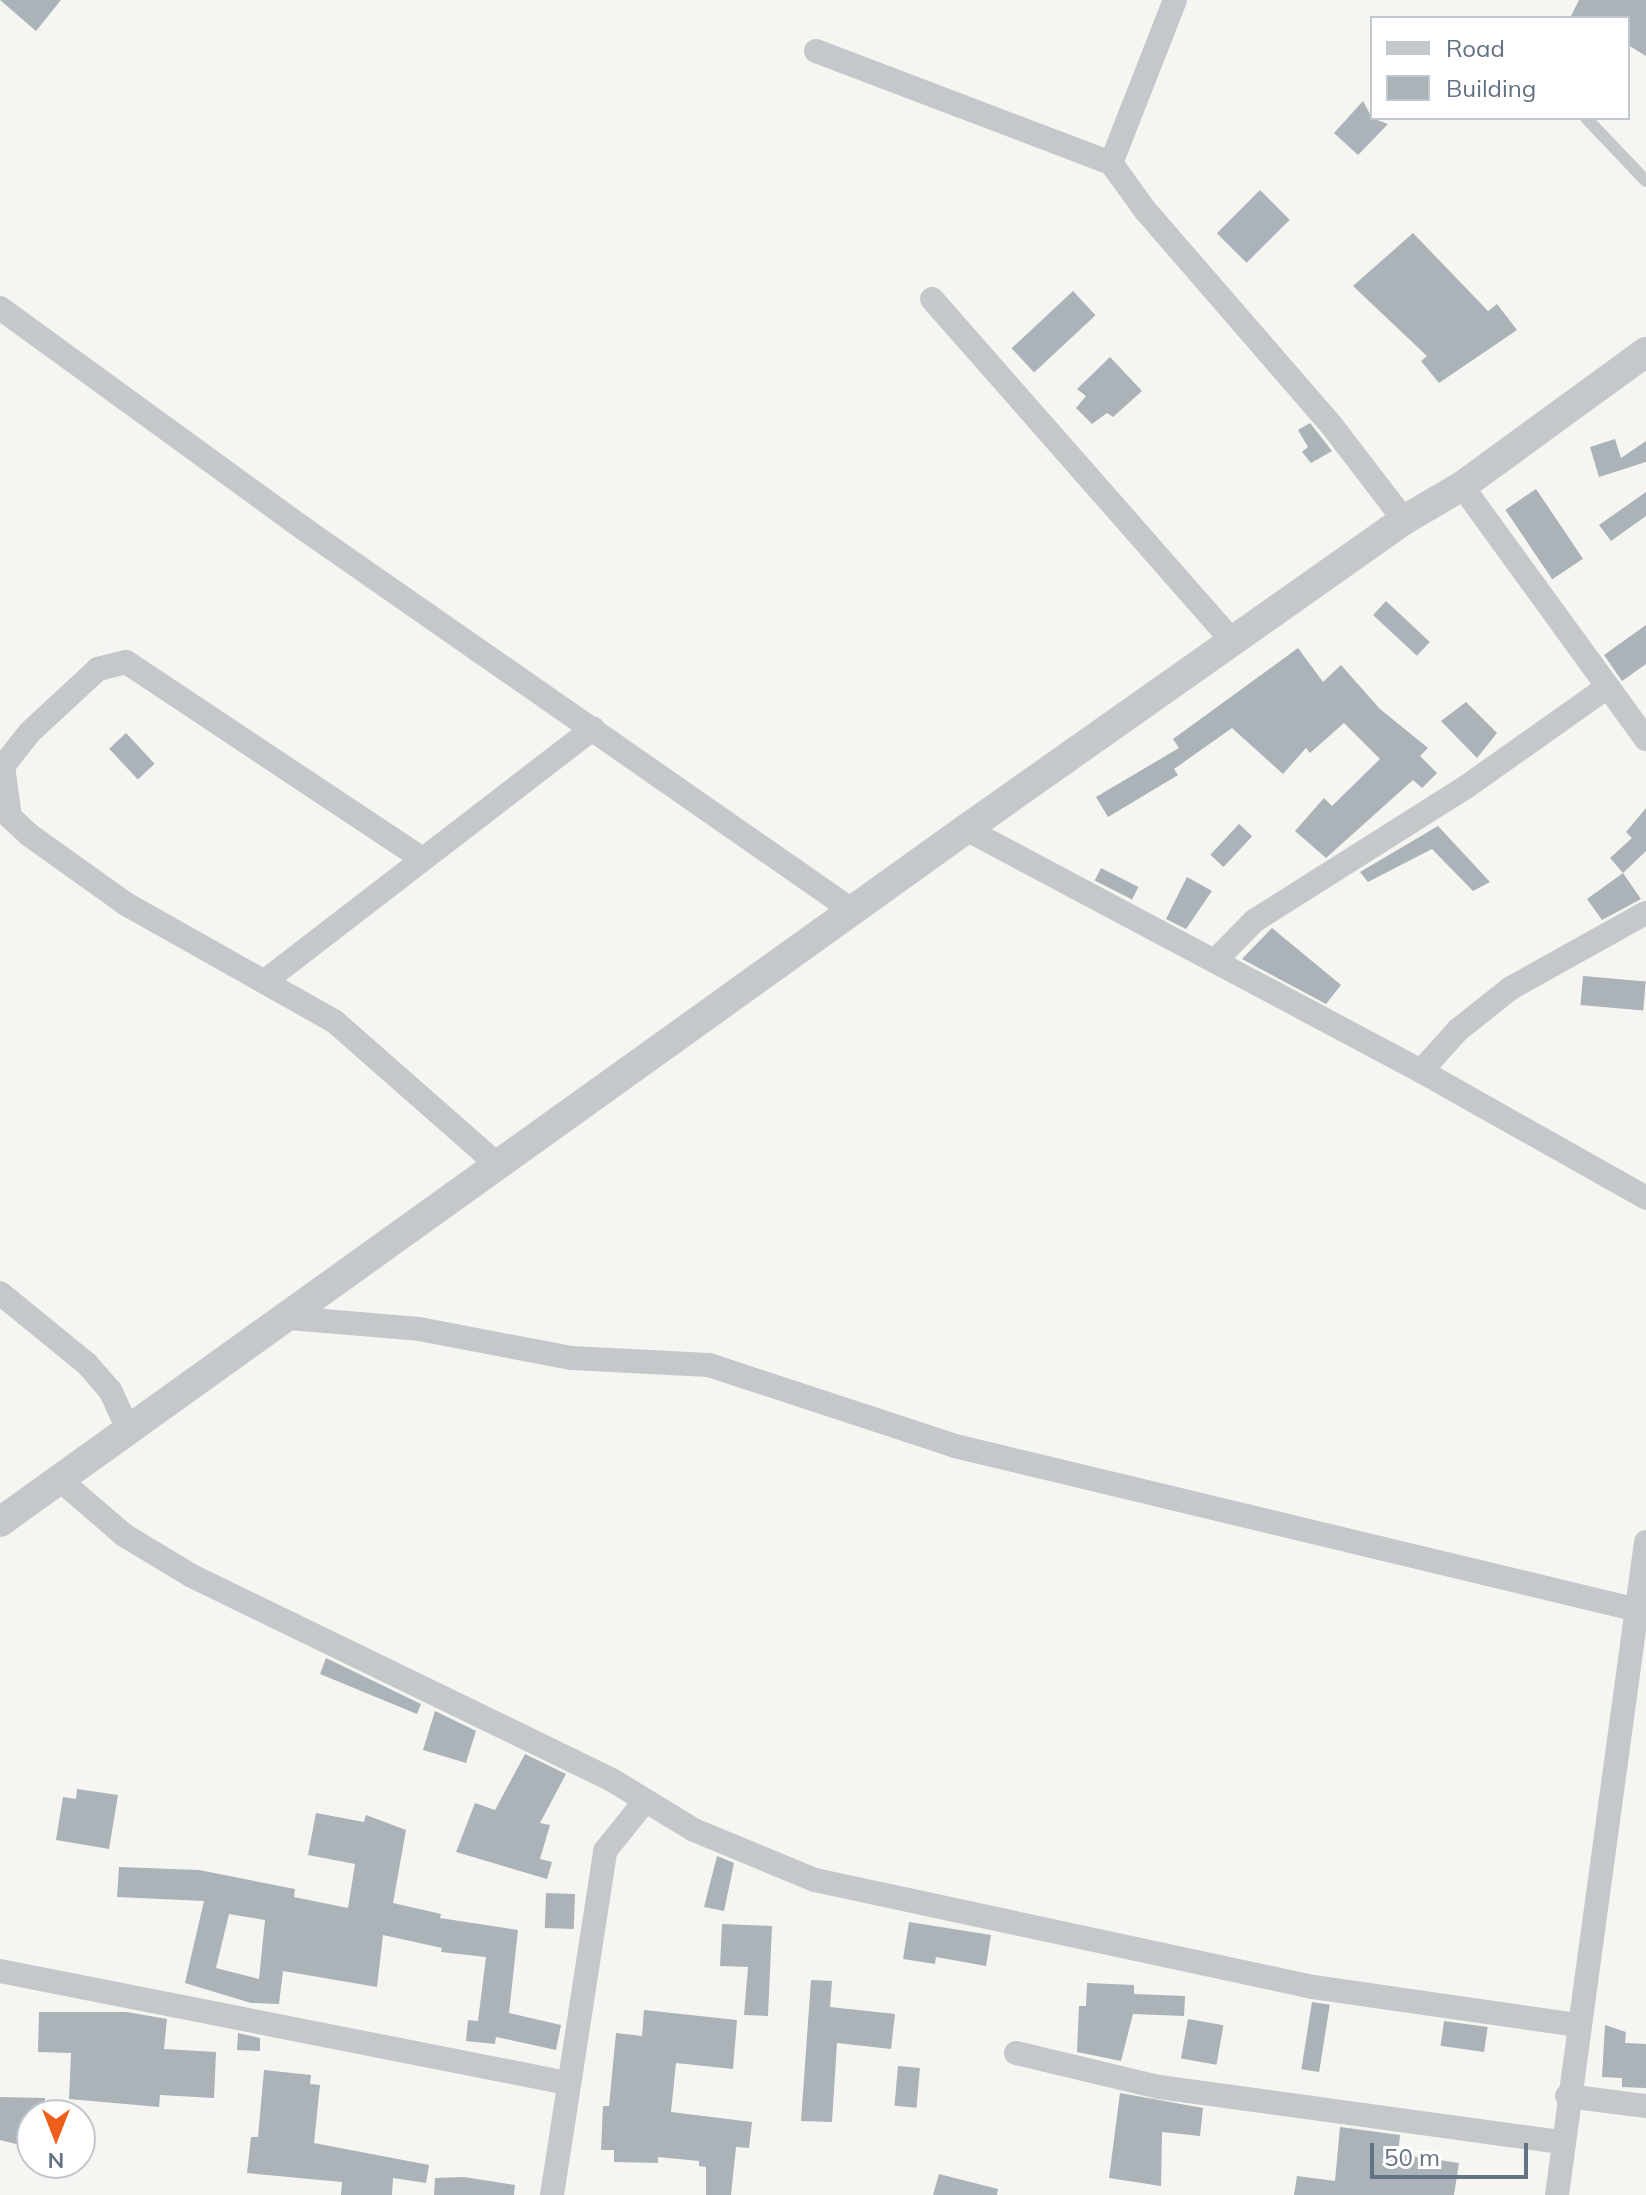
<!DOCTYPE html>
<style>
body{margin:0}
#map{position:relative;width:1646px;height:2195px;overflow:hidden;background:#f5f6f1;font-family:Mulish,sans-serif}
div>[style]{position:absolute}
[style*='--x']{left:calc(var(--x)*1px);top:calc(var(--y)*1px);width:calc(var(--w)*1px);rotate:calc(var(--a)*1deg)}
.building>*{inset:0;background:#abb2b8;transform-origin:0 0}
.service>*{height:12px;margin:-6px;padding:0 6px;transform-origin:6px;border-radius:6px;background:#c5c8cb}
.minor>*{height:24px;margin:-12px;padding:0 12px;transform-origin:12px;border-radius:12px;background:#c5c8cb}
.tertiary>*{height:30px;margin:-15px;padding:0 15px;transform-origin:15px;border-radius:15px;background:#c5c8cb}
span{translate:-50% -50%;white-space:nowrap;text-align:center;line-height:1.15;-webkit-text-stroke:8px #fff;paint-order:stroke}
.legend{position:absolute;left:1370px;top:16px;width:260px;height:104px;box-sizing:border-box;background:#fff;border:2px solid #c1c7ce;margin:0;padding:10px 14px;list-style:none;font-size:24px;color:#637284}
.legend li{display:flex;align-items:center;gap:16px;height:40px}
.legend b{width:40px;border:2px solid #c1c7ce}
.north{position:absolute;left:16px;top:2099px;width:80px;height:80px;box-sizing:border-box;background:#fff;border:2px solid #c1c7ce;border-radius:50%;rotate:180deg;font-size:22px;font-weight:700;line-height:32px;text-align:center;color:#637284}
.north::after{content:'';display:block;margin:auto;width:28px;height:36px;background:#ed5f1a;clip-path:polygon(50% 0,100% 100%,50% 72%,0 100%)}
.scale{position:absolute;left:1370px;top:2143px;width:158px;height:36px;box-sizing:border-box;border:4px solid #637284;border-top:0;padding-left:10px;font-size:24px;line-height:28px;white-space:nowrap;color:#637284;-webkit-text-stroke:6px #fff;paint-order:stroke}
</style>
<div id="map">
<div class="building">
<div style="clip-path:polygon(0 0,61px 0,36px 31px)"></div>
<div style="clip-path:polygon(1579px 0,1646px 0,1646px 56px,1628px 45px,1628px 18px,1570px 18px)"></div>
<div style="clip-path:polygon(1363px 101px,1372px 118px,1388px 124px,1358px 155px,1334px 133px)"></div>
<div style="left:1260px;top:190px;width:42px;height:61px;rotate:45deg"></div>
<div style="clip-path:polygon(1413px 233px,1488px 311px,1497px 304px,1517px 330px,1439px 383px,1421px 361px,1427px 356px,1353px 286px)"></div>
<div style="left:1073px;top:291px;width:33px;height:84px;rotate:47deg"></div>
<div style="clip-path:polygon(1110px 357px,1142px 391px,1113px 417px,1107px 413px,1092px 424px,1076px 408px,1086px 396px,1077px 389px)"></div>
<div style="clip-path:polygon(1310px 423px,1332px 451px,1311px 463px,1302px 452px,1308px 447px,1298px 430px)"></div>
<div style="clip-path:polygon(1615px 439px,1621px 458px,1646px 441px,1646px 462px,1599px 477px,1590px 447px)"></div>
<div style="left:1536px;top:489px;width:84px;height:37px;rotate:56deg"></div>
<div style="clip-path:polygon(1646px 492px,1646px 516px,1611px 541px,1599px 525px)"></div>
<div style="left:1386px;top:601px;width:60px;height:19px;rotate:43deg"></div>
<div style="clip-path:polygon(1646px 625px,1646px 664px,1622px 681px,1604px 655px)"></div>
<div style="clip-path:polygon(1298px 648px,1323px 682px,1341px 665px,1380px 709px,1428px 748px,1420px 756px,1437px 773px,1422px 788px,1413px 780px,1326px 858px,1295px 831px,1324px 798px,1332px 806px,1380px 759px,1344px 723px,1310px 753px,1306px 748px,1283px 774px,1232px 728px,1174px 769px,1178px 775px,1108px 817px,1096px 797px,1179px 748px,1173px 739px)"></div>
<div style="clip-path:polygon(1466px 702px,1497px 733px,1477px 758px,1441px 721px)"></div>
<div style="left:126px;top:733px;width:42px;height:23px;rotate:47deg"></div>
<div style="clip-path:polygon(1646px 808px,1646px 851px,1623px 873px,1610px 858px,1632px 838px,1626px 832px)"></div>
<div style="left:1239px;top:824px;width:18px;height:42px;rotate:43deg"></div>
<div style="clip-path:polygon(1438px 826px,1490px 882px,1473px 891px,1432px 849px,1368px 882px,1360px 872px)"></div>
<div style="left:1101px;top:868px;width:42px;height:14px;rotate:27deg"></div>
<div style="clip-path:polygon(1623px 873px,1641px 899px,1602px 920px,1587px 899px)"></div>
<div style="clip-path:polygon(1187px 877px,1212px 891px,1186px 929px,1166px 919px)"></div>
<div style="clip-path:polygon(1272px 928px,1341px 985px,1326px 1004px,1242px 959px)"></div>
<div style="left:1583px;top:976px;width:63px;height:29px;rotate:5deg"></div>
<div style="clip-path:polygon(326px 1658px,421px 1704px,417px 1714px,320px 1674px)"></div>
<div style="clip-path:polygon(435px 1711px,476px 1731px,466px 1763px,423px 1750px)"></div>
<div style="clip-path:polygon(525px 1754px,566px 1774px,540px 1823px,550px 1825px,540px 1859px,552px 1862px,547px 1879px,456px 1852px,475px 1803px,495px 1810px)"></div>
<div style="clip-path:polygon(77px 1789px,118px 1795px,109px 1849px,56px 1840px,63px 1797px,76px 1799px)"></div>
<div style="clip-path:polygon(evenodd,316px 1813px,364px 1822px,366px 1815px,406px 1830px,393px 1903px,441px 1914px,440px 1918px,518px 1930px,509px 2013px,561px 2025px,556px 2050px,496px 2037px,495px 2044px,466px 2041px,468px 2020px,478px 2021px,486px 1957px,441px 1952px,442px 1948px,383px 1935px,377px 1987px,283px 1971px,279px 2004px,251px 2003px,185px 1983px,204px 1901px,117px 1897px,119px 1867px,199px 1870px,295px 1889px,294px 1897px,348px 1908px,355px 1864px,308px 1855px,316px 1813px,229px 1914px,265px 1920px,259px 1979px,216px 1968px,229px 1914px)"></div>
<div style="clip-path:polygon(717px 1856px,734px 1863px,724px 1911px,704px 1907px)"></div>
<div style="left:546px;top:1893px;width:29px;height:35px;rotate:2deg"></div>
<div style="clip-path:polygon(909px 1922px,991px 1935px,986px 1966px,936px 1957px,935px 1964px,903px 1959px)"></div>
<div style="clip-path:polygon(722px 1924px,772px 1926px,768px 2016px,744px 2015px,748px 1967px,720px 1966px)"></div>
<div style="clip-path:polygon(811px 1980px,832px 1981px,830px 2007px,895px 2014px,891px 2049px,837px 2043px,832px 2122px,801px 2121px)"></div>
<div style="clip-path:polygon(1087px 1983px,1134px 1985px,1134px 1994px,1185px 1996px,1184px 2016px,1133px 2014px,1121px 2061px,1077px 2052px,1079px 2006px,1086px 2006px)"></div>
<div style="left:1312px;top:2002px;width:18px;height:68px;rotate:9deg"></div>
<div style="clip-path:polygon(644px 2010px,737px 2020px,733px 2069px,676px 2063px,671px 2112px,752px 2122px,749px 2148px,736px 2147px,731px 2195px,706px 2195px,706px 2167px,699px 2166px,699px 2161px,658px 2157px,658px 2163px,614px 2162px,614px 2150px,601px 2150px,603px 2106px,609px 2106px,616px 2033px,642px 2036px)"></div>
<div style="clip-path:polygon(39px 2012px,127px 2012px,167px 2019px,164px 2049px,216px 2052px,214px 2098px,160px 2095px,159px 2107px,69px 2099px,71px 2053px,38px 2052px)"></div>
<div style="left:1188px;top:2019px;width:36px;height:40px;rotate:10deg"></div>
<div style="left:1444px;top:2021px;width:44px;height:25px;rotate:8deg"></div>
<div style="clip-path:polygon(1605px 2025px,1626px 2032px,1625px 2043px,1646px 2044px,1646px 2088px,1622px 2087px,1622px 2078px,1602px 2077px)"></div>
<div style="clip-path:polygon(238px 2033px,260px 2038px,260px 2051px,237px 2050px)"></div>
<div style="left:898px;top:2066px;width:22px;height:40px;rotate:5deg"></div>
<div style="clip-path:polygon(264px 2070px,311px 2075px,310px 2084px,320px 2085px,314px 2143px,429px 2165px,426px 2183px,393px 2178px,392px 2195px,341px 2195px,342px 2182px,247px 2173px,251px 2137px,258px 2137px)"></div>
<div style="clip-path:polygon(1120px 2093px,1203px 2108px,1200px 2136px,1162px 2132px,1161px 2186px,1109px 2178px)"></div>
<div style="clip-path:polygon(0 2097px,45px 2098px,44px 2115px,32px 2115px,32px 2148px,0 2140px)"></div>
<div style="clip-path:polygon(1340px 2127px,1400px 2135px,1398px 2154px,1459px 2163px,1454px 2195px,1294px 2195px,1297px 2176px,1335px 2181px)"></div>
<div style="clip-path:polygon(939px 2174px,998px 2189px,997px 2195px,933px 2195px)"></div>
<div style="clip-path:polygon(464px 2177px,515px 2185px,514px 2195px,434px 2195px,435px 2178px)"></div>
</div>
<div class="service">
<div style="--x:1586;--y:118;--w:87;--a:46.4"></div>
</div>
<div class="minor">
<div style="--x:1175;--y:0;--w:175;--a:111.4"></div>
<div style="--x:1111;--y:163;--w:58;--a:54.1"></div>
<div style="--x:1145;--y:210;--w:286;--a:49.1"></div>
<div style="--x:1332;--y:426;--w:118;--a:52.5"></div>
<div style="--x:816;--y:51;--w:316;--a:20.8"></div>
<div style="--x:932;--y:299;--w:455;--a:48.7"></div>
<div style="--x:0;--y:308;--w:379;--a:36"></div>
<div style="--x:307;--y:531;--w:665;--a:34.84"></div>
<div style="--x:1462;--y:486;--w:313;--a:54"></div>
<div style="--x:966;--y:829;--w:515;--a:28.01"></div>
<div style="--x:1421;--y:1071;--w:258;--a:29.4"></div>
<div style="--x:421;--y:858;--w:354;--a:-146.4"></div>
<div style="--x:126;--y:662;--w:29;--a:166"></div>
<div style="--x:98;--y:669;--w:93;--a:137.2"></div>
<div style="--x:30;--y:732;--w:43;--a:128.5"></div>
<div style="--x:3;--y:766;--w:51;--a:82.2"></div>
<div style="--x:10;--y:817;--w:25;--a:43"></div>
<div style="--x:28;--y:834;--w:120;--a:35.5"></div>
<div style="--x:126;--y:904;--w:239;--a:29.4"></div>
<div style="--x:334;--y:1021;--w:217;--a:41.3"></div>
<div style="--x:1215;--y:961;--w:56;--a:-45.7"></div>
<div style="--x:1254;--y:921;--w:251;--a:-32.3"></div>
<div style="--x:1466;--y:787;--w:171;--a:-35.3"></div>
<div style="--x:265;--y:981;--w:414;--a:-37.6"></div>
<div style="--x:1421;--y:1071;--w:55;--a:-47.9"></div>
<div style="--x:1458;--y:1030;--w:68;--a:-38.4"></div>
<div style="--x:1511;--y:988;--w:154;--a:-29.1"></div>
<div style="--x:0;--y:1293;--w:112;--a:39.2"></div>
<div style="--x:87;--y:1364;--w:35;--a:49"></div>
<div style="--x:110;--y:1390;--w:45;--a:65.1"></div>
<div style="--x:289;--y:1318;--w:130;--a:4.8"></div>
<div style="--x:419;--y:1329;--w:155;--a:10.8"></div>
<div style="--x:571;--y:1358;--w:138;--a:2.9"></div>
<div style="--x:709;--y:1365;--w:259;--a:18.2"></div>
<div style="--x:955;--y:1446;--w:711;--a:13.51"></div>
<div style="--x:59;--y:1479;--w:86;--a:40.7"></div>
<div style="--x:124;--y:1535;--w:79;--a:31.1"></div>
<div style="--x:192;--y:1576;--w:467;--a:25.9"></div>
<div style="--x:612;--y:1780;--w:96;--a:31.4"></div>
<div style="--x:694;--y:1830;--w:131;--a:22.5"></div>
<div style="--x:815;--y:1880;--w:509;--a:12.13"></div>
<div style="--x:1313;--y:1987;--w:266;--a:8.2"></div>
<div style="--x:0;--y:1971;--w:578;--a:11.17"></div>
<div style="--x:1016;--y:2053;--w:147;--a:13.4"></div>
<div style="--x:1159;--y:2087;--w:407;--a:7.8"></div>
<div style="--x:1567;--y:2096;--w:80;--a:7.2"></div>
<div style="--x:552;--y:2195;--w:348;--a:-81.2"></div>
<div style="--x:605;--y:1851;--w:64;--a:-51.3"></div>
<div style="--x:1557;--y:2195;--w:659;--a:-82.24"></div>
</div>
<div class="tertiary">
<div style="--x:0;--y:1522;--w:1189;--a:-35.66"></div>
<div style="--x:966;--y:829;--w:536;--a:-35.2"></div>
<div style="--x:1404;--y:520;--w:67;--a:-30.4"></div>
<div style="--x:1462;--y:486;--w:228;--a:-36.1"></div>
</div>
<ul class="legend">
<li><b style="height:10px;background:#c5c8cb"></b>Road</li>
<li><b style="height:22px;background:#abb2b8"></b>Building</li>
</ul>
<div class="north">N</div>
<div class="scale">50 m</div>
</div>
